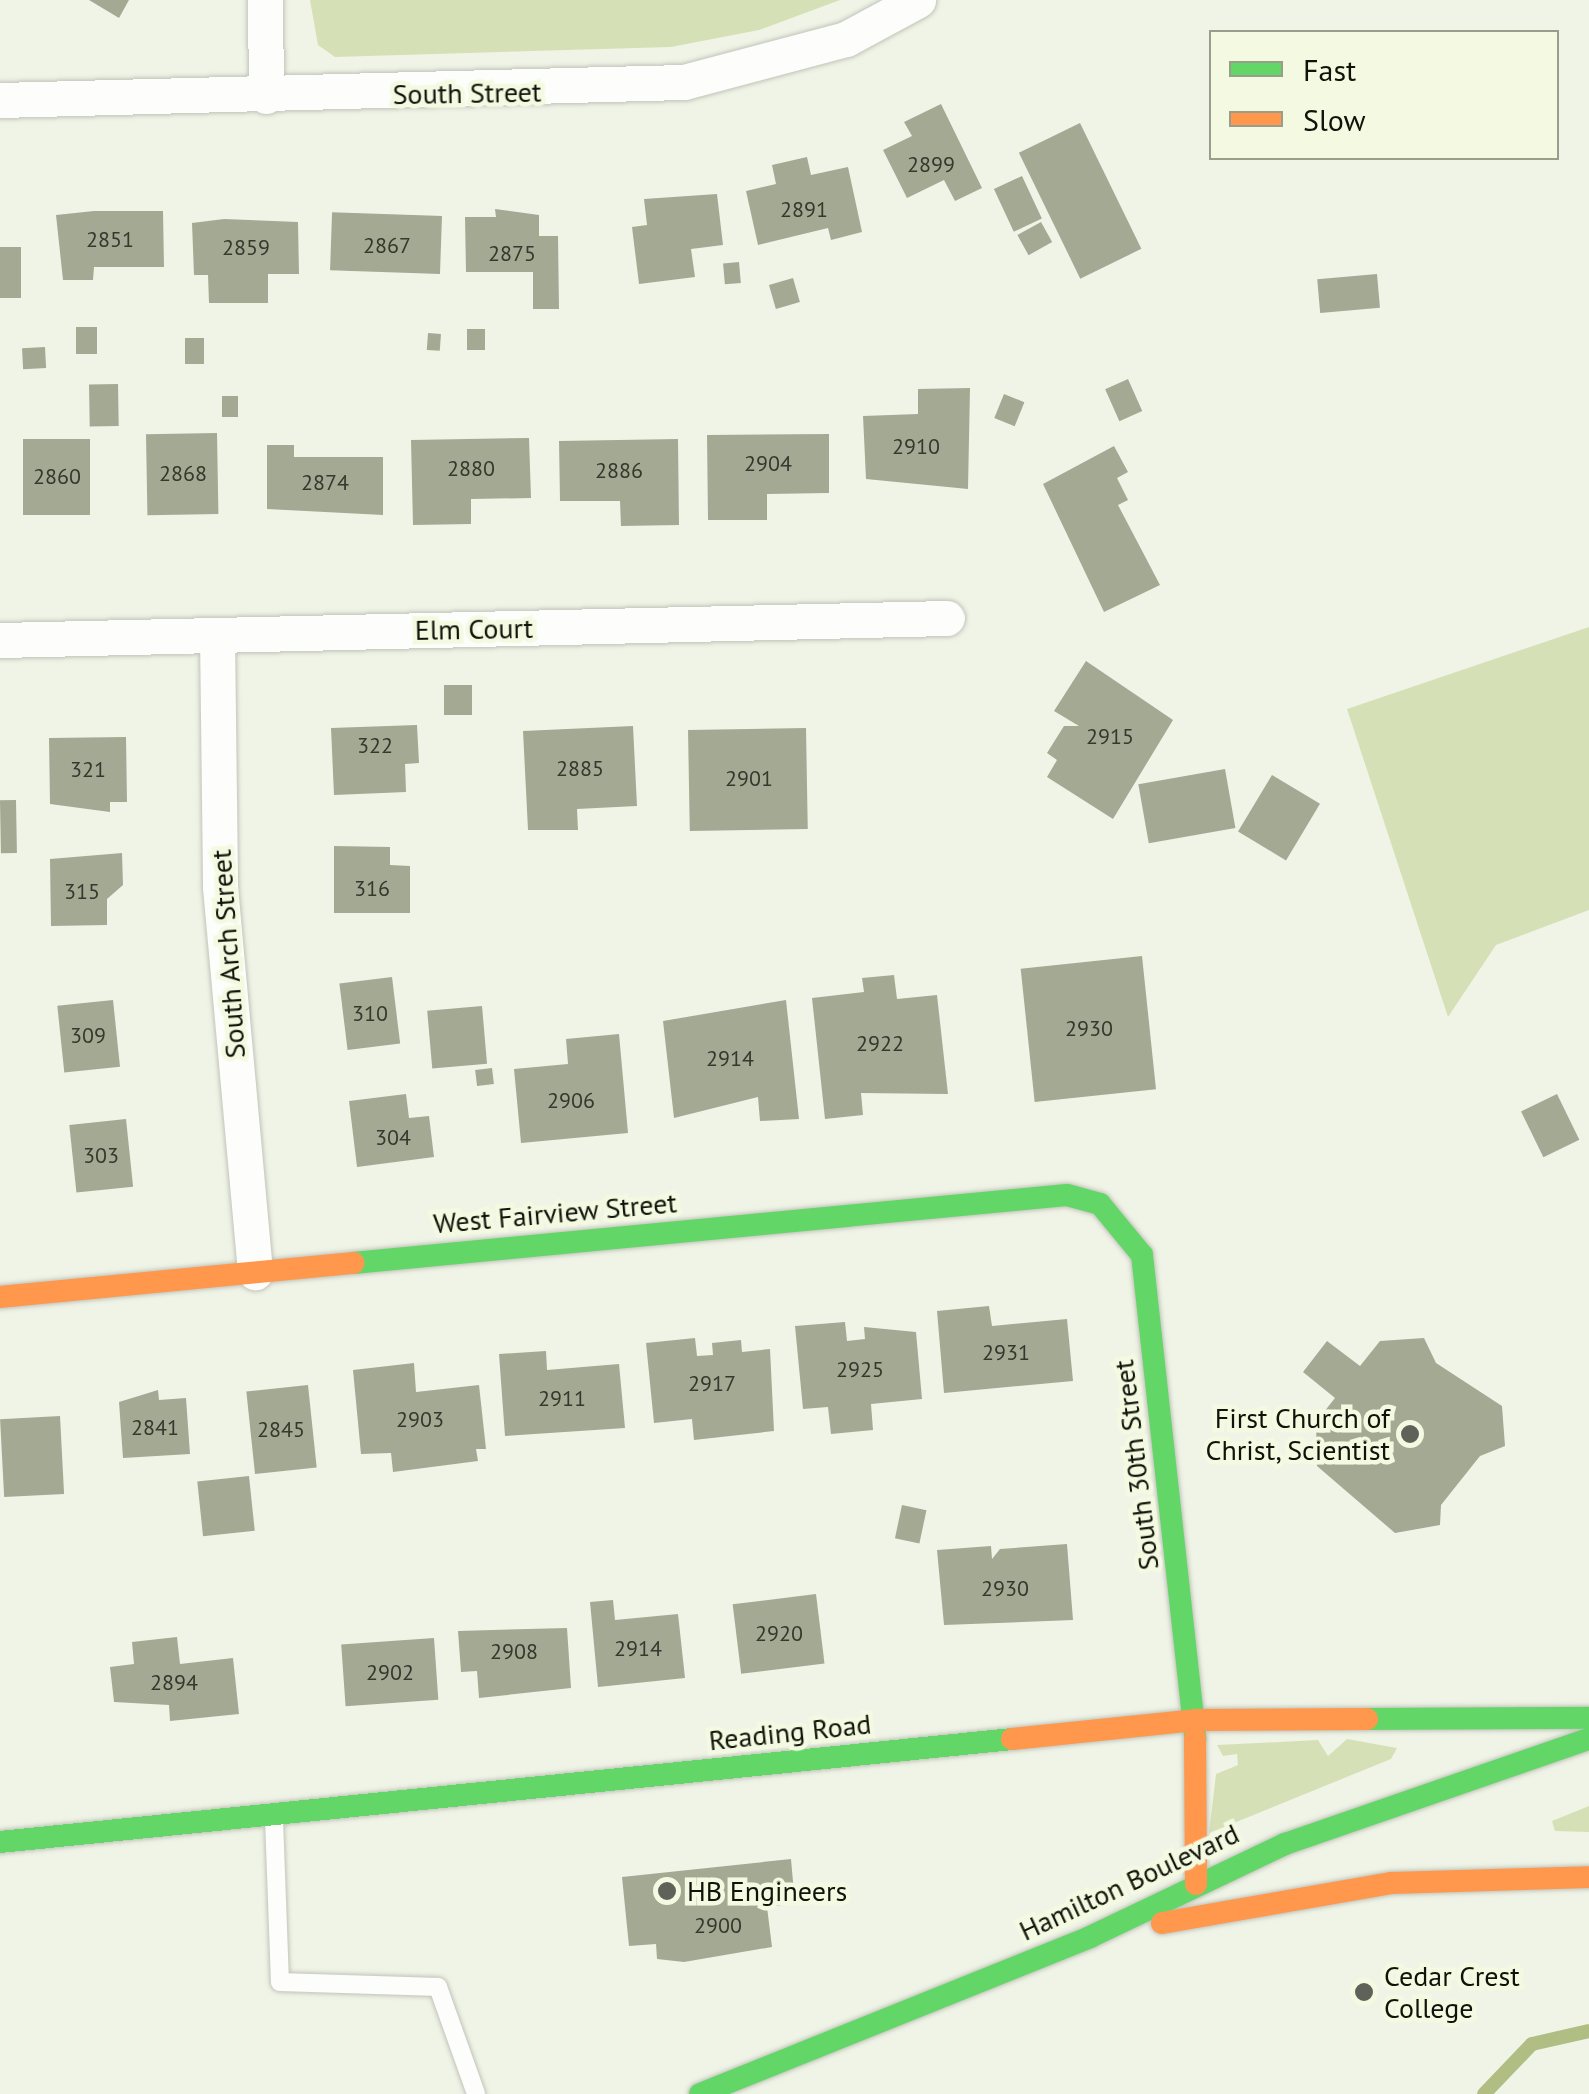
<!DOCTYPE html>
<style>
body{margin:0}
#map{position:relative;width:1589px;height:2094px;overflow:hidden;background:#f0f4e7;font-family:"PT Sans",sans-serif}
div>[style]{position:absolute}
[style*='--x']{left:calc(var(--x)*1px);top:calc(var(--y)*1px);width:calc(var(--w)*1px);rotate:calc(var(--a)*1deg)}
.green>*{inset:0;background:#d6e0b7}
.stream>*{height:14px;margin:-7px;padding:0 7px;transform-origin:7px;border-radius:7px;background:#b0bd83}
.building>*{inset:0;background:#a4a994;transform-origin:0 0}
.roads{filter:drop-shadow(0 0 2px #c1c4b9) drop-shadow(0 0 2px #c1c4b9)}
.lane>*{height:18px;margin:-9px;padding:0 9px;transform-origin:9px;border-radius:9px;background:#fdfdfb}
.street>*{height:35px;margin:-17.5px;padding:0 17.5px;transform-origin:17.5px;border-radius:17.5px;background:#fdfdfb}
.fast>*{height:22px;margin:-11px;padding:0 11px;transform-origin:11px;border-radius:11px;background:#63d668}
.slow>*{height:22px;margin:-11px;padding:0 11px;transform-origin:11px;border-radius:11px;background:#ff974d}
.dots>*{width:28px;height:28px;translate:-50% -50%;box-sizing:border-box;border:5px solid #f3fae1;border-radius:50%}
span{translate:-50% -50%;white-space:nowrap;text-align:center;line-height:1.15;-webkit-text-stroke:9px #f3fae1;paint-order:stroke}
.number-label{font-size:22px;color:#36382d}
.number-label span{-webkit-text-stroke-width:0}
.street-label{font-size:28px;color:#11130b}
.poi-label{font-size:28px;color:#11130b}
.right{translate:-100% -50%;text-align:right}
.left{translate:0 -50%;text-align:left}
.legend{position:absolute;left:1209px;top:30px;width:350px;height:130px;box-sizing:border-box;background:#f3fae1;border:2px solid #999e8b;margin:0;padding:12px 18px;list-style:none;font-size:30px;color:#11130b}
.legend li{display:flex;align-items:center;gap:20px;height:50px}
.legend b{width:50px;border:2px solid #999e8b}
</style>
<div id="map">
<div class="green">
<div style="clip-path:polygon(310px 0,840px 0,759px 30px,671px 47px,335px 57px,318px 45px)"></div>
<div style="clip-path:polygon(1589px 627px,1589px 910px,1496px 945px,1448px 1017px,1347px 709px)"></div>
<div style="clip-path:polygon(1347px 1739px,1397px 1748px,1391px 1759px,1209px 1833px,1216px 1774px,1238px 1765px,1237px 1754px,1223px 1756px,1217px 1745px,1318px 1740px,1328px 1756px)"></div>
<div style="clip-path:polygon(1589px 1806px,1589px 1832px,1555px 1831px,1552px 1821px)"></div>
</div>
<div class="stream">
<div style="--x:1484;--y:2094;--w:69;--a:-46.2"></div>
<div style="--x:1532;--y:2044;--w:58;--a:-12.8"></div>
</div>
<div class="building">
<div style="clip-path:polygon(89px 0,129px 0,119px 18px)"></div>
<div style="clip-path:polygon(941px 104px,982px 188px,955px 201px,944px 180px,907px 198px,883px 150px,912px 136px,904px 122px)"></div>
<div style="left:1080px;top:123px;width:140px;height:68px;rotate:64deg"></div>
<div style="clip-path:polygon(807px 157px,811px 175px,848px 167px,862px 232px,831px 240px,828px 228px,758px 245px,746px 191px,776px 184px,772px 165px)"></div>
<div style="left:1022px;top:176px;width:47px;height:31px;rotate:65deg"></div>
<div style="clip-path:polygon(717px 194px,723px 245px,691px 249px,695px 277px,639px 284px,632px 227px,647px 225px,644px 199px)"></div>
<div style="clip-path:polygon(495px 209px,539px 215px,539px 236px,558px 236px,559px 309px,533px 309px,533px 272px,466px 272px,465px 217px,496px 217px)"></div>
<div style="clip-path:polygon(94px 211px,163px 211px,164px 267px,94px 267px,93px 280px,63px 280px,56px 215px)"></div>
<div style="left:442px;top:216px;width:58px;height:110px;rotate:92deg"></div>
<div style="clip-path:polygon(224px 219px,298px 222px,299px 274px,268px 274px,268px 303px,209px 303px,208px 275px,194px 275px,192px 223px)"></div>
<div style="left:1041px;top:222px;width:23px;height:27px;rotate:61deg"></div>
<div style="left:0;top:247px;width:21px;height:51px"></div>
<div style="left:739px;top:262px;width:21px;height:16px;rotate:85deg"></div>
<div style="left:1377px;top:274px;width:34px;height:60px;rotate:85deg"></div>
<div style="left:793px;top:278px;width:25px;height:25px;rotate:74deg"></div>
<div style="left:76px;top:327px;width:21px;height:27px"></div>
<div style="left:467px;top:329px;width:18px;height:21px"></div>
<div style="left:428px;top:333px;width:13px;height:17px;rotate:4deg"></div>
<div style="left:185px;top:338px;width:19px;height:26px"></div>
<div style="left:45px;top:347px;width:21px;height:23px;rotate:87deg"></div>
<div style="left:1128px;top:379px;width:35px;height:25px;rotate:66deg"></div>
<div style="left:118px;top:384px;width:42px;height:29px;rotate:89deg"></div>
<div style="clip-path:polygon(970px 388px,968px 489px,866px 479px,863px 416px,918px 414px,918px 389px)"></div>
<div style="left:1004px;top:394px;width:22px;height:26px;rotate:22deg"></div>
<div style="left:238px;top:396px;width:21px;height:16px;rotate:90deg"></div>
<div style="left:217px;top:433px;width:81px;height:71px;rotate:89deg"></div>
<div style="clip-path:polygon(829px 434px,829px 493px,767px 494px,767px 520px,708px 520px,707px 435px)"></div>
<div style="clip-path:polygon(529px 438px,531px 498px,471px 499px,471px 524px,413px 525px,411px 440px)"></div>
<div style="left:23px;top:439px;width:67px;height:76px"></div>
<div style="clip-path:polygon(678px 439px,679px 525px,621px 526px,620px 501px,560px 501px,559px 441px)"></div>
<div style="clip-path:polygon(267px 445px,294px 445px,294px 457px,383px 457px,383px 515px,267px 509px)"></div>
<div style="clip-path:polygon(1114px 446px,1128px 472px,1117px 478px,1128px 500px,1118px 505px,1160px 585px,1104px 612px,1043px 484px)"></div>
<div style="clip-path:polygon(1086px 661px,1173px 720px,1113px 819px,1047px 777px,1057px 760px,1047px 753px,1064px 726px,1079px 726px,1054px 711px)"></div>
<div style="left:444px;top:685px;width:28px;height:30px"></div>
<div style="clip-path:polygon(417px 725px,419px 763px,405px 764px,406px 792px,334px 795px,331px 728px)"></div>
<div style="clip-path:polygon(633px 726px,637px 806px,577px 809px,578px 830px,528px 830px,523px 731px)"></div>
<div style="left:806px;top:728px;width:101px;height:118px;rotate:89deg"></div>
<div style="clip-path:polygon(126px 737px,127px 802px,110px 802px,110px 812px,50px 804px,49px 738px)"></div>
<div style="left:1225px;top:769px;width:60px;height:88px;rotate:80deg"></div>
<div style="left:1272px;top:775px;width:56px;height:66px;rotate:31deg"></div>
<div style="left:16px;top:800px;width:53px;height:16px;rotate:89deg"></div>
<div style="clip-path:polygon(334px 846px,390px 847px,390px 865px,410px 866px,410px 913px,334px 913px)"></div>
<div style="clip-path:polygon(122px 853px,123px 885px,107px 899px,107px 925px,51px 926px,50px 859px)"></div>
<div style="left:1142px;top:956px;width:134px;height:122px;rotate:84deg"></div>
<div style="clip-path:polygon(894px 975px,897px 999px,937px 995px,948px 1094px,861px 1093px,863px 1115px,825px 1119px,812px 998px,864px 992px,862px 978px)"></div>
<div style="left:392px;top:977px;width:67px;height:53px;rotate:83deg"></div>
<div style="left:113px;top:1000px;width:67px;height:56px;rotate:84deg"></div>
<div style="clip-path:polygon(786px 1000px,799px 1119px,760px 1121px,758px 1097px,674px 1118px,663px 1021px)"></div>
<div style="left:482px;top:1006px;width:58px;height:55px;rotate:85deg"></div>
<div style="clip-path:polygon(619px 1034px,628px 1133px,521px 1143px,514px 1069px,568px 1064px,566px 1039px)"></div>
<div style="left:492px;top:1068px;width:16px;height:17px;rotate:83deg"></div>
<div style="clip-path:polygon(406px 1094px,409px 1118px,429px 1116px,434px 1157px,357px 1167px,349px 1101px)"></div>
<div style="left:1557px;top:1094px;width:51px;height:40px;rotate:64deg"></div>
<div style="left:126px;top:1119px;width:68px;height:57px;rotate:84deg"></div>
<div style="clip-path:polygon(989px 1306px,992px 1326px,1067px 1319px,1073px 1381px,944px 1393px,937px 1311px)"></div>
<div style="clip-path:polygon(845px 1322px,847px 1341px,865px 1339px,864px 1327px,916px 1332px,922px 1399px,871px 1404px,873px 1430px,831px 1434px,828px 1407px,803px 1409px,795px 1326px)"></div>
<div style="clip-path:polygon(695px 1338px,697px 1356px,713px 1355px,712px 1343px,741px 1340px,742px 1352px,770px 1349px,774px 1431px,694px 1440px,692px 1419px,654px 1423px,646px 1343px)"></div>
<div style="clip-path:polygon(1424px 1338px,1436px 1363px,1502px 1406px,1505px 1446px,1480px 1456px,1441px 1505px,1440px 1525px,1395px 1533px,1317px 1466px,1316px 1422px,1335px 1398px,1303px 1372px,1327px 1341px,1360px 1366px,1380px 1341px)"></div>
<div style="clip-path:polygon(546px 1351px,547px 1370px,619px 1364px,625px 1428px,505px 1436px,499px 1354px)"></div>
<div style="clip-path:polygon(414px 1363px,416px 1392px,479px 1385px,486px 1449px,476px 1449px,478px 1461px,393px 1472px,391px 1453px,361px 1454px,353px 1370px)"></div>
<div style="left:308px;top:1385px;width:83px;height:62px;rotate:84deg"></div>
<div style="clip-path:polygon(158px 1390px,159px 1400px,186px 1398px,190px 1454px,123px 1458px,119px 1402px)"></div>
<div style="left:60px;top:1416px;width:78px;height:60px;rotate:87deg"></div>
<div style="left:249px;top:1476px;width:55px;height:52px;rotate:84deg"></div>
<div style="left:902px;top:1505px;width:25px;height:34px;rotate:12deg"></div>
<div style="clip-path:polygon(1067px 1544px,1073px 1620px,944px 1625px,937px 1550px,991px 1546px,992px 1559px,1000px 1549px)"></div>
<div style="left:816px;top:1594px;width:70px;height:84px;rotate:83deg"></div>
<div style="clip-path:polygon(613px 1600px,615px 1620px,678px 1614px,685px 1678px,598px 1687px,590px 1602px)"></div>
<div style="clip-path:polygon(567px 1628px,571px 1688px,479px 1698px,477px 1671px,461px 1672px,458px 1631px)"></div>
<div style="clip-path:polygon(177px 1637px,180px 1664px,233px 1658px,239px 1714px,170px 1721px,169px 1705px,114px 1702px,110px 1667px,134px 1664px,132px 1642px)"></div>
<div style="left:434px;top:1638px;width:62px;height:93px;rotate:86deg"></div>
<div style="clip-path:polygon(791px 1859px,795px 1904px,767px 1907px,772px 1947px,684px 1962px,657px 1959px,656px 1944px,629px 1946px,622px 1877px)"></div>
</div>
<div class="roads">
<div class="lane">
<div style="--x:274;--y:1819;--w:163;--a:87.9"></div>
<div style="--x:280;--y:1982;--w:158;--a:1.8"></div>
<div style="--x:438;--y:1987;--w:114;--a:70.4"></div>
</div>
<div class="street">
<div style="--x:265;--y:0;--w:96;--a:89.4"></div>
<div style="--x:0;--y:100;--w:684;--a:-1.51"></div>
<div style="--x:684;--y:82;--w:168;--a:-14.9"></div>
<div style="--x:846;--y:39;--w:82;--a:-28.4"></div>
<div style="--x:217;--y:635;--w:252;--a:89.3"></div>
<div style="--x:220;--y:887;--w:387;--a:84.8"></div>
<div style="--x:0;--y:640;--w:947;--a:-1.33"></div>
</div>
<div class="fast">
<div style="--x:353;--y:1263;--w:717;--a:-5.44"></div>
<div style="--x:1067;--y:1195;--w:34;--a:15"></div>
<div style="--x:1100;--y:1204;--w:66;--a:50.5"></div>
<div style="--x:1142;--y:1255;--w:486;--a:83.7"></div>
<div style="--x:1367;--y:1719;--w:222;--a:-0.3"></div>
<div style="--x:0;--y:1842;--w:1017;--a:-5.81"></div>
<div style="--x:700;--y:2094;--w:420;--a:-21.9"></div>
<div style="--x:1090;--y:1937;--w:216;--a:-25.5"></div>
<div style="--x:1285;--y:1844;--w:322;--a:-19.1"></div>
</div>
<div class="slow">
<div style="--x:0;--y:1297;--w:355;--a:-5.5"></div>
<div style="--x:1195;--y:1738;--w:146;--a:89.6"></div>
<div style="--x:1012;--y:1739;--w:184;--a:-5.9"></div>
<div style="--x:1195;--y:1720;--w:172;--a:-0.3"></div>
<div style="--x:1162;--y:1923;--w:232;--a:-9.9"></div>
<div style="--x:1391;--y:1883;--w:198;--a:-1.7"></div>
</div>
</div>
<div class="dots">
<div style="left:1410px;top:1434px;background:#5f6258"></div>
<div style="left:667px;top:1891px;background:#5f6258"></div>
<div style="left:1364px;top:1992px;background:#5f6258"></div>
</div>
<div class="number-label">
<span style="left:931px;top:165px">2899</span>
<span style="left:804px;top:210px">2891</span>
<span style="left:110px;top:240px">2851</span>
<span style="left:387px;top:246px">2867</span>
<span style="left:246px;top:248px">2859</span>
<span style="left:512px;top:254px">2875</span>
<span style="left:916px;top:447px">2910</span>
<span style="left:768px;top:464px">2904</span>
<span style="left:471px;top:469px">2880</span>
<span style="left:619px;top:471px">2886</span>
<span style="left:183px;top:474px">2868</span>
<span style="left:57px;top:477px">2860</span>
<span style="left:325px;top:483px">2874</span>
<span style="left:1110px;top:737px">2915</span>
<span style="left:375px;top:746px">322</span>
<span style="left:580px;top:769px">2885</span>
<span style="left:88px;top:770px">321</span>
<span style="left:749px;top:779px">2901</span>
<span style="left:372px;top:889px">316</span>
<span style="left:82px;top:892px">315</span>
<span style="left:370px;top:1014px">310</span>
<span style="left:1089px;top:1029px">2930</span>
<span style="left:88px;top:1036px">309</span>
<span style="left:880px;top:1044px">2922</span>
<span style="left:730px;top:1059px">2914</span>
<span style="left:571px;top:1101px">2906</span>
<span style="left:393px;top:1138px">304</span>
<span style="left:101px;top:1156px">303</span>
<span style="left:1006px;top:1353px">2931</span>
<span style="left:860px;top:1370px">2925</span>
<span style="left:712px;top:1384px">2917</span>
<span style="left:562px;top:1399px">2911</span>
<span style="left:420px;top:1420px">2903</span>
<span style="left:155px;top:1428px">2841</span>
<span style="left:281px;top:1430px">2845</span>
<span style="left:1005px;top:1589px">2930</span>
<span style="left:779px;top:1634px">2920</span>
<span style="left:638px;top:1649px">2914</span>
<span style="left:514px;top:1652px">2908</span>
<span style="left:390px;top:1673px">2902</span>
<span style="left:174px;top:1683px">2894</span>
<span style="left:718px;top:1926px">2900</span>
</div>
<div class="street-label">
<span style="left:467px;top:93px;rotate:-1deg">South Street</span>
<span style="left:474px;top:629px;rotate:-1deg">Elm Court</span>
<span style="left:228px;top:954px;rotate:-94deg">South Arch Street</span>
<span style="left:555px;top:1213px;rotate:-5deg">West Fairview Street</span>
<span style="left:1136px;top:1465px;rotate:-97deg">South 30th Street</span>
<span style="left:790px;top:1732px;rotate:-6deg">Reading Road</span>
<span style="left:1129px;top:1882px;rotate:-25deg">Hamilton Boulevard</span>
</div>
<div class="poi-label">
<span class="right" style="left:1390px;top:1434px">First Church of<br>Christ, Scientist</span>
<span class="left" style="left:687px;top:1891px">HB Engineers</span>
<span class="left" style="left:1384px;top:1992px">Cedar Crest<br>College</span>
</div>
<ul class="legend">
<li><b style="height:12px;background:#63d668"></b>Fast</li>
<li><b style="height:12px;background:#ff974d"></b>Slow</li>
</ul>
</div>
